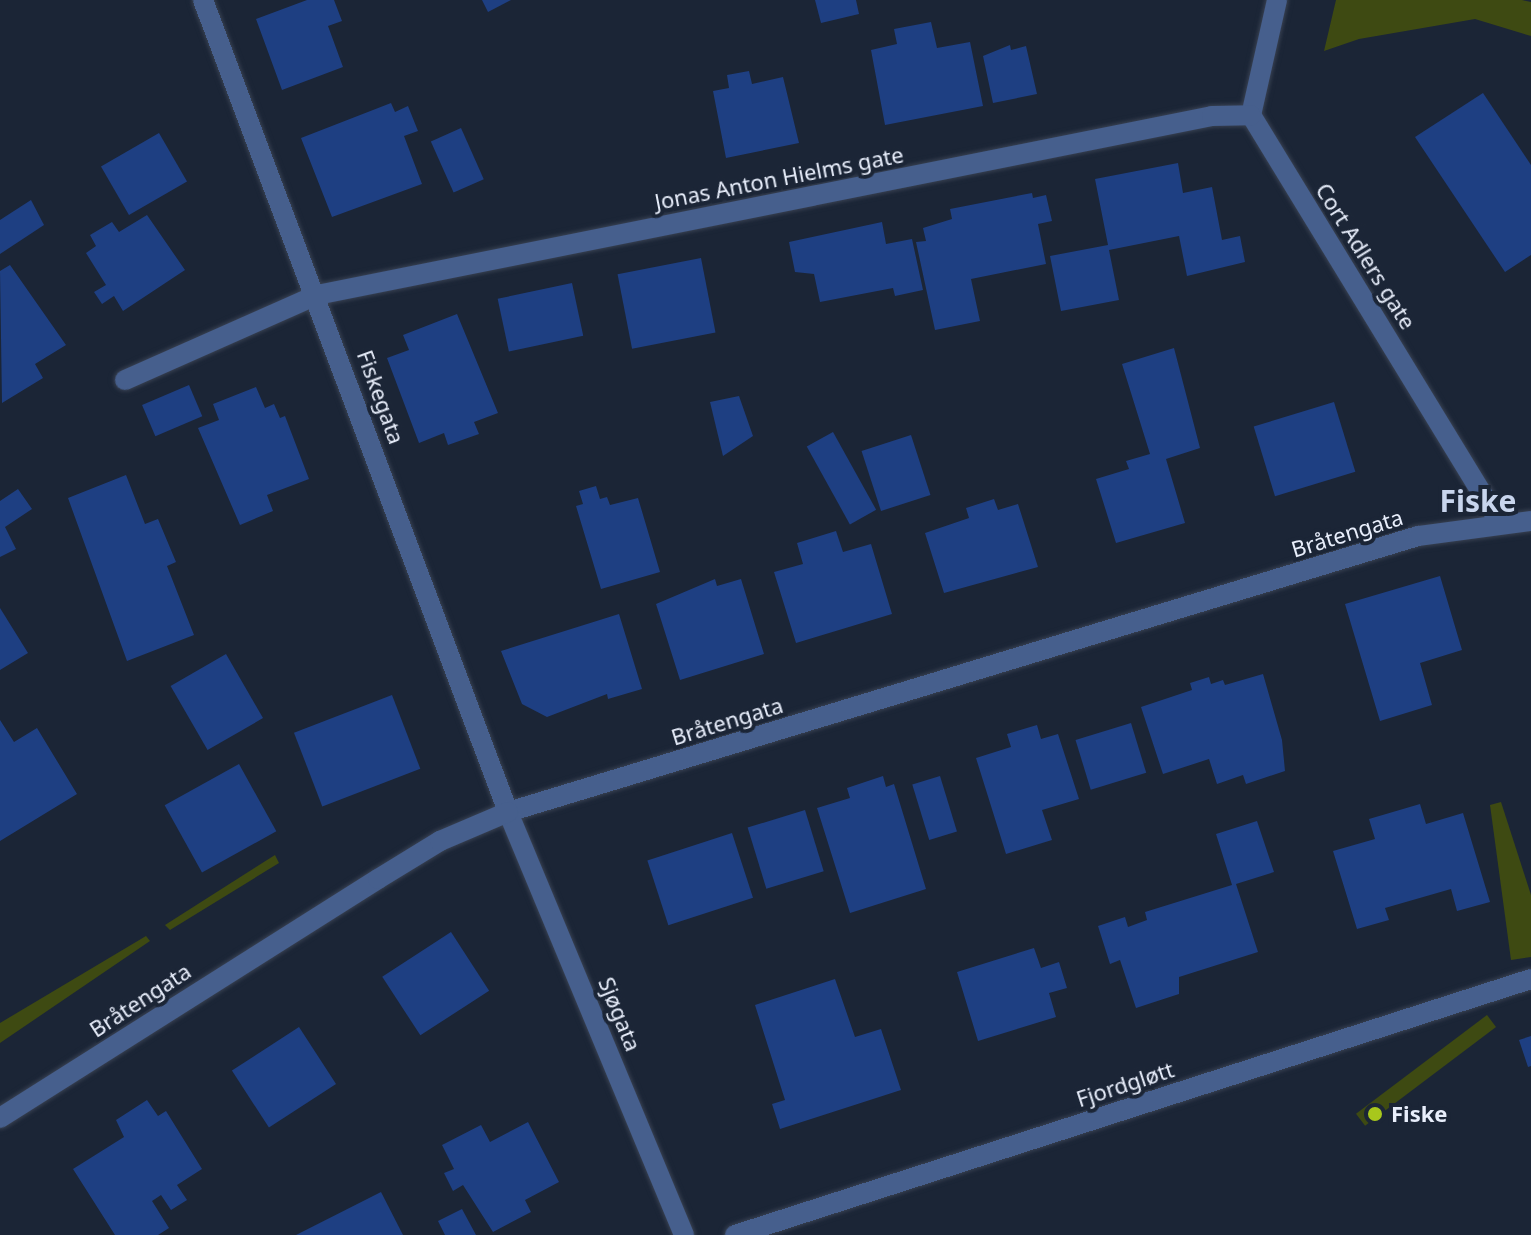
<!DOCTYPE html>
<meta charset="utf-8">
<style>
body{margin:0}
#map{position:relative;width:1531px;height:1235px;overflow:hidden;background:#1b2536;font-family:"Noto Sans",sans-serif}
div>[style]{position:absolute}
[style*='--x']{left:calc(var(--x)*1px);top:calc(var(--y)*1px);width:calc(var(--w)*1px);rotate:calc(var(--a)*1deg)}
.green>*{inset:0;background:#3e4a12;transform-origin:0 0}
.building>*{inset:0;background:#1e3f82;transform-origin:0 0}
.roads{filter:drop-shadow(0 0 2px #384152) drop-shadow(0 0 2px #384152)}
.service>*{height:20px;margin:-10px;padding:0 10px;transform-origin:10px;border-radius:10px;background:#465f8d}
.minor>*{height:20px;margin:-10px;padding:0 10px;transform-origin:10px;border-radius:10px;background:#465f8d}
.tertiary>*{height:20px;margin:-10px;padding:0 10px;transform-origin:10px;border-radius:10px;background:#465f8d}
.dots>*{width:22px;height:22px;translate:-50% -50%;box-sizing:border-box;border:4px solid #1b2536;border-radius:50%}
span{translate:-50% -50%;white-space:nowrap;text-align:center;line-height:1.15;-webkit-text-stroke:8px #1b2536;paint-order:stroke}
.street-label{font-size:22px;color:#e8eefb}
.poi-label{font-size:22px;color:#e8eefb;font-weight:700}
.left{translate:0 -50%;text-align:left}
.district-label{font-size:30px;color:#c8d5ed;font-weight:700}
</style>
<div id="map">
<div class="green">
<div style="clip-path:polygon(1336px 0,1522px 0,1531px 2px,1531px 36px,1475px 19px,1359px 39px,1324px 51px)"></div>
<div style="clip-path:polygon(1501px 802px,1531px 895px,1531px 957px,1511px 960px,1490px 805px)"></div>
<div style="clip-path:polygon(275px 855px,279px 863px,170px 930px,165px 925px)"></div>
<div style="clip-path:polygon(146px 936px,150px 941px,0 1043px,0 1023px)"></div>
<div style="left:1487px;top:1015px;width:15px;height:164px;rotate:53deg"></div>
</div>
<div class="building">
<div style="clip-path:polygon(307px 0,334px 0,342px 21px,328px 26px,343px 67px,282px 90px,256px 19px)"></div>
<div style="clip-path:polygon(482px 0,511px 0,488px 12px)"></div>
<div style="clip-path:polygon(815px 0,856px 0,859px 14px,821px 23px)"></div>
<div style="clip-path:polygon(931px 22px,937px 48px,970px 42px,983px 106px,885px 125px,871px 50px,897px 44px,894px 29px)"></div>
<div style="clip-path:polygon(1010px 45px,1011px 50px,1026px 46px,1037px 94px,993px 103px,983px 56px)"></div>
<div style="clip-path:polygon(749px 71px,752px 84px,783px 77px,799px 143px,726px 158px,713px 91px,729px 88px,727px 75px)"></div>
<div style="clip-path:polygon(1483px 93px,1531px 165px,1531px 255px,1505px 272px,1415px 137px)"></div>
<div style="clip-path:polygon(391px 103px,395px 112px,408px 106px,418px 131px,404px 136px,422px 184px,332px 217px,301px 138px)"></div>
<div style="left:461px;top:128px;width:56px;height:33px;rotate:66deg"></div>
<div style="left:159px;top:133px;width:56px;height:67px;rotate:60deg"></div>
<div style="clip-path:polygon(1178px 163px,1183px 193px,1212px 187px,1222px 240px,1240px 236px,1245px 262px,1187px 276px,1179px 236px,1109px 250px,1119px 300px,1061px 311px,1050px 256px,1108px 245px,1095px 179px)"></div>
<div style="clip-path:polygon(1032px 193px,1033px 198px,1046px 195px,1052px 221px,1038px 224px,1046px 264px,971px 279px,980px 321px,935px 330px,916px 242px,926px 241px,923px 228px,952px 219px,950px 209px)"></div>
<div style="clip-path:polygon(31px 200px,44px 225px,0 254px,0 220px)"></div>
<div style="clip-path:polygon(147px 215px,185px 270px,123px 311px,114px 296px,102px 304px,94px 292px,106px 285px,86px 253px,96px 246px,90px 235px,112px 222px,119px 232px)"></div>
<div style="clip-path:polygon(882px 222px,886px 244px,912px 239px,923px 290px,895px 296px,893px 288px,820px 302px,814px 274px,795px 272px,789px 242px)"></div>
<div style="left:701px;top:258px;width:76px;height:85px;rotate:79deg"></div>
<div style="clip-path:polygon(10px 265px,66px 345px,35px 364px,43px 378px,2px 403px,0 271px)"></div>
<div style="left:572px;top:283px;width:54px;height:76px;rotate:78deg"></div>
<div style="clip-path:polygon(457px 314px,498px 413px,474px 422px,479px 434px,448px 445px,444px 433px,419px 443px,387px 358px,409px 350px,403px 335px)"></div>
<div style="clip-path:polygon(1174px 348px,1200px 448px,1166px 459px,1185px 523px,1116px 543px,1096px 479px,1129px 469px,1126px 461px,1150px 454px,1122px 364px)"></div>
<div style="left:189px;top:385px;width:34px;height:51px;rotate:67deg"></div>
<div style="clip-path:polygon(256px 387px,265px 408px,274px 404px,280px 418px,285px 416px,309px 479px,267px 495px,273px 511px,240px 525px,198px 428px,219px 420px,213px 404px)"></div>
<div style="clip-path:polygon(739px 396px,753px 436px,723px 456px,710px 402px)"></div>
<div style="left:1334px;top:402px;width:73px;height:84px;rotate:73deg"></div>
<div style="left:833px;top:432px;width:89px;height:30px;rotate:61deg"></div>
<div style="left:911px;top:435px;width:63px;height:52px;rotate:72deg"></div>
<div style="clip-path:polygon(126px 475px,145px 524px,158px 519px,176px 562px,167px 566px,194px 635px,127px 661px,68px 498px)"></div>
<div style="clip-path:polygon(596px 486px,600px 499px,607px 497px,610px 505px,638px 498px,660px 572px,601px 589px,576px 506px,583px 504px,579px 491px)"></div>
<div style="clip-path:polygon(18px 489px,32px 509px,5px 527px,16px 549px,0 557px,0 501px)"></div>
<div style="clip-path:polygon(994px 499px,998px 510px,1018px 504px,1038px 567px,944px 593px,925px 533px,969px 518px,966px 508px)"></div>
<div style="clip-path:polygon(836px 531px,843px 552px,871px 544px,892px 614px,796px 643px,774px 572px,803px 564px,797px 543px)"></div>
<div style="clip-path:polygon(1440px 576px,1462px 650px,1420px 663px,1432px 705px,1380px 721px,1345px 604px)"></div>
<div style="clip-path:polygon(715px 579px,717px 586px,741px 579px,764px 654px,680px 680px,656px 604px)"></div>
<div style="clip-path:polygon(0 608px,28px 653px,0 670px)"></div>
<div style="clip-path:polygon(619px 614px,642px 689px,608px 699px,607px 694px,547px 717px,522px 704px,501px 651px)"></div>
<div style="left:226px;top:654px;width:74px;height:64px;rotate:60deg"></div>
<div style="clip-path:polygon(1263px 674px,1282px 740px,1285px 771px,1246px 784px,1243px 775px,1217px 784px,1209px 759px,1163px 774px,1141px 707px,1192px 690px,1190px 683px,1209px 677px,1211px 684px,1223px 680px,1225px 685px)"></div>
<div style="left:392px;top:695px;width:79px;height:105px;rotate:69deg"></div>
<div style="clip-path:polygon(0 720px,14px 742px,37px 728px,77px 794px,0 841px)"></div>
<div style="left:1131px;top:723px;width:52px;height:58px;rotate:73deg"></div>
<div style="clip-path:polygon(1037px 725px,1041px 739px,1058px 734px,1079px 799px,1042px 810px,1052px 840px,1006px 854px,976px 758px,1011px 747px,1007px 734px)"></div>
<div style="left:239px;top:764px;width:77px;height:85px;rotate:61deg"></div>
<div style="clip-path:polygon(883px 776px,886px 787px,894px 784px,926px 889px,850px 913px,817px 808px,850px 798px,847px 788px)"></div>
<div style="left:940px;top:776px;width:58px;height:29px;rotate:73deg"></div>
<div style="clip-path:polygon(1420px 804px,1426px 824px,1463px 813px,1490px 902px,1457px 911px,1451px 889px,1385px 908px,1389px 920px,1357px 929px,1333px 851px,1375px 839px,1369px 819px)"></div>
<div style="left:805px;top:810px;width:64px;height:60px;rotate:73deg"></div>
<div style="clip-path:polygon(1257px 821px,1274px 872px,1236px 884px,1258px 952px,1179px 977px,1179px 994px,1136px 1008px,1120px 960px,1110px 964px,1098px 926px,1125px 917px,1128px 927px,1147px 920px,1145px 912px,1232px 885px,1216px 834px)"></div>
<div style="left:732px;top:833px;width:68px;height:89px;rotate:72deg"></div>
<div style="left:451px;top:932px;width:70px;height:82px;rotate:57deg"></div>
<div style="clip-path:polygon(1034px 948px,1041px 968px,1059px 962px,1067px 988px,1049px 993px,1056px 1017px,978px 1041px,957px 972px)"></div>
<div style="clip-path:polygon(835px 979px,855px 1037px,881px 1029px,901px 1090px,780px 1129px,772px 1104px,785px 1100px,755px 1005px)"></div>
<div style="left:299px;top:1027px;width:68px;height:80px;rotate:57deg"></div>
<div style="clip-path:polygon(1531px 1036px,1531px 1066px,1528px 1067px,1519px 1040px)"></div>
<div style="clip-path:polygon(147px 1100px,158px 1116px,166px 1111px,202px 1169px,177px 1185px,187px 1200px,171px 1210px,161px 1195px,152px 1201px,169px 1228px,158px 1235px,115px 1235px,73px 1169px,124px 1137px,116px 1120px)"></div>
<div style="clip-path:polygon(528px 1122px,559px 1182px,525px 1200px,531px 1212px,493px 1232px,463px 1185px,453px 1191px,444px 1173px,454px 1169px,442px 1145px,481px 1125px,490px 1142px)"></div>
<div style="clip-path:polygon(381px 1192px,403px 1235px,296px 1235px)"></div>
<div style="clip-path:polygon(462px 1209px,476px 1235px,445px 1235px,438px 1221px)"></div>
</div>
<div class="roads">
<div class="service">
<div style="--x:125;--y:380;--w:210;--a:-23.9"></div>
</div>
<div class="minor">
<div style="--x:1277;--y:0;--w:118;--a:102.7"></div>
<div style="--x:1251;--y:115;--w:478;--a:58.6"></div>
<div style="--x:317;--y:295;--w:913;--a:-11.31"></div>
<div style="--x:1212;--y:116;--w:39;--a:-1"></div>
<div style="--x:508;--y:812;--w:951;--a:-16.87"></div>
<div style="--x:1418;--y:536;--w:114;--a:-7.6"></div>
<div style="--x:735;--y:1235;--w:836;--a:-17.83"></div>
</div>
<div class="tertiary">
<div style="--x:203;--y:0;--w:867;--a:69.41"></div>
<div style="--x:508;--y:812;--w:458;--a:67.4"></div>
<div style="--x:0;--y:1118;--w:447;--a:-32.3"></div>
<div style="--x:378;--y:879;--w:73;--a:-31.5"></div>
<div style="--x:440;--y:841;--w:74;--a:-23.1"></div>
</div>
</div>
<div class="dots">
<div style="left:1375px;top:1114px;background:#a8c71c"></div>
</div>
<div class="street-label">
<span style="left:779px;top:178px;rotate:-11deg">Jonas Anton Hielms gate</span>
<span style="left:1366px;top:256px;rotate:58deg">Cort Adlers gate</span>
<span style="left:381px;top:397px;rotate:70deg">Fiskegata</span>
<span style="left:1347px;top:533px;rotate:-17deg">Bråtengata</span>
<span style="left:727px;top:721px;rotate:-17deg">Bråtengata</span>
<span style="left:140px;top:1000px;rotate:-33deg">Bråtengata</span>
<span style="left:620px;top:1014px;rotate:68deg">Sjøgata</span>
<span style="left:1125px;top:1084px;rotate:-18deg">Fjordgløtt</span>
</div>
<div class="poi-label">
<span class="left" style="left:1391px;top:1114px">Fiske</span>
</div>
<div class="district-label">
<span style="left:1478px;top:501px">Fiske</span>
</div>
</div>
